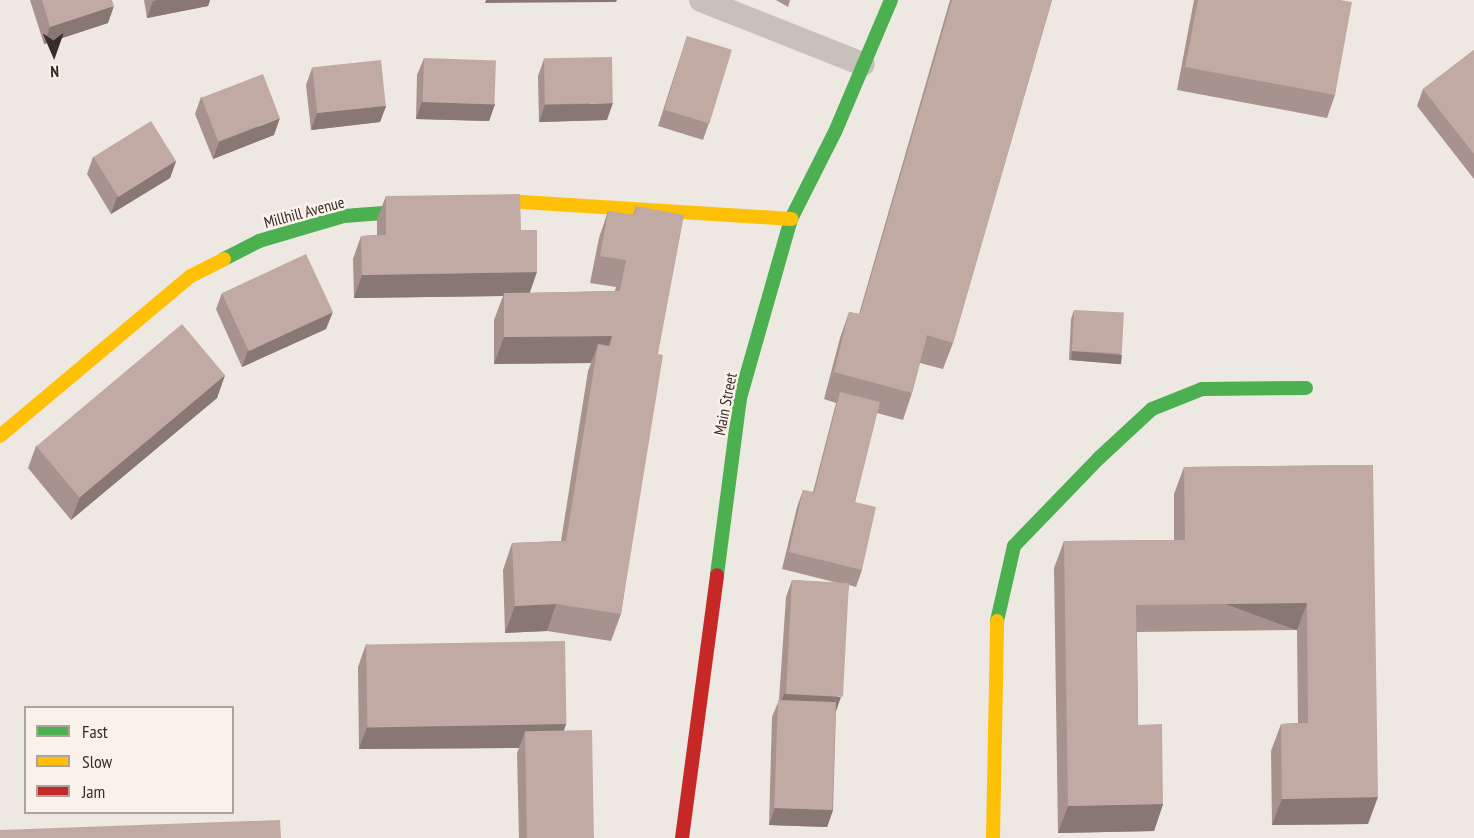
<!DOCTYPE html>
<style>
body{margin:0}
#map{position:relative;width:1474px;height:838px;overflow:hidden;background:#eee8e2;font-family:"PT Sans Narrow",sans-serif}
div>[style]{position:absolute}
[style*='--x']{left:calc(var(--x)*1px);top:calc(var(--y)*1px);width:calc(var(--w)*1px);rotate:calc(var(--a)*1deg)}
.lane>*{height:24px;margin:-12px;padding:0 12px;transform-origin:12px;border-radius:12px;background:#c7c0bb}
.fast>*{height:14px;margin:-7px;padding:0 7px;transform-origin:7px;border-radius:7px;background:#4caf50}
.slow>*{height:14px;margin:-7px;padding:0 7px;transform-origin:7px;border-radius:7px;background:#ffc107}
.jam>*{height:14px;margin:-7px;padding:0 7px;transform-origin:7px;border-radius:7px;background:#c62828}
.wall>*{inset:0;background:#a7928d}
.shaded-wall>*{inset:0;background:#887773;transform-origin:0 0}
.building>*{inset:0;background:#c2aaa4;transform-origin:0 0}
span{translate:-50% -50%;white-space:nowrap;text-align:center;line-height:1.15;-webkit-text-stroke:5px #faf2ea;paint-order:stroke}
.street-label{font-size:16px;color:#382d29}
.legend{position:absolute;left:24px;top:706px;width:210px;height:108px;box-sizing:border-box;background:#faf2ea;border:2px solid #aca39d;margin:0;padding:8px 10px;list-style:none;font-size:18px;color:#382d29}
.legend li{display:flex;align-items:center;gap:12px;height:30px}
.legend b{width:30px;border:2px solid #aca39d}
.north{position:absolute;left:24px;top:24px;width:60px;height:60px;-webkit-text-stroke:4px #faf2ea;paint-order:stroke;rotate:178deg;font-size:16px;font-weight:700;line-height:24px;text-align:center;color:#382d29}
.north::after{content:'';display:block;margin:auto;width:21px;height:27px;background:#382d29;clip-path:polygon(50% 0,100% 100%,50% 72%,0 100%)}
</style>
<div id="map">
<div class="lane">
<div style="--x:701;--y:0;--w:174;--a:21.6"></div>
</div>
<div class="fast">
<div style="--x:224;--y:259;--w:39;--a:-27"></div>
<div style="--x:259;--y:241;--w:89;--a:-16.4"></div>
<div style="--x:344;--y:216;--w:79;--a:-4.3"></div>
<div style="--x:717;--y:575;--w:178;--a:-82.6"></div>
<div style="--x:740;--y:398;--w:186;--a:-74.1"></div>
<div style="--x:791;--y:219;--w:97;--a:-63.2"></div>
<div style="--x:835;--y:132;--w:143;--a:-67"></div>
<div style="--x:997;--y:621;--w:77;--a:-77.2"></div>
<div style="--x:1014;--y:546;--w:122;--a:-46"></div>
<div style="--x:1099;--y:458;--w:72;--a:-42.8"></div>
<div style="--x:1152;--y:409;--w:54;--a:-21.8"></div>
<div style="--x:1202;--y:389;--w:104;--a:-0.6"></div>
</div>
<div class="slow">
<div style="--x:477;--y:205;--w:45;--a:-3.8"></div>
<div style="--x:522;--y:202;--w:270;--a:3.6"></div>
<div style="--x:0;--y:436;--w:249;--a:-40"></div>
<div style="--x:191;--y:276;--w:37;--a:-27"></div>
<div style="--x:993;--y:838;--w:217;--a:-88.9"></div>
</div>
<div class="jam">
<div style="--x:682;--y:838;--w:265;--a:-82.4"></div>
</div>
<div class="wall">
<div style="clip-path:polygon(30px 0,112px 0,108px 23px,44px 44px)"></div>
<div style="clip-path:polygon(144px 0,210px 0,208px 6px,147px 18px)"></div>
<div style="clip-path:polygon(776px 0,790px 0,788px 7px)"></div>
<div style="clip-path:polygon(950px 0,1052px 0,953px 343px,943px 369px,920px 363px,912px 393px,903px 420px,877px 413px,855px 502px,862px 570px,856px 587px,849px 585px,836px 711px,833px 810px,827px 827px,769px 825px,772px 717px,779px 700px,786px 597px,792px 580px,838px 583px,782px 569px,797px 507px,803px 490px,813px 492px,836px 403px,824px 399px,840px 338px,849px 312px,859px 314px)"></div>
<div style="clip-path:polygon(1194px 0,1340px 0,1335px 95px,1327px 118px,1177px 90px)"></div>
<div style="clip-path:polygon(687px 36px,709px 123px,703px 140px,658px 126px)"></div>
<div style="clip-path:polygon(1474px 50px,1474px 179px,1417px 106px,1423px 89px)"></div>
<div style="clip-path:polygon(424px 58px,495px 104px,489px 121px,416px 119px,417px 75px)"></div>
<div style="clip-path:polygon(544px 59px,607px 120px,539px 122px,538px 76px)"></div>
<div style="clip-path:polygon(312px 68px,386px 106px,380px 122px,311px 130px,306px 85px)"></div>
<div style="clip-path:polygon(201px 97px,274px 135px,213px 159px,195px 114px)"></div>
<div style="clip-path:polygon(93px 157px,176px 161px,170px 178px,111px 214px,87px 174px)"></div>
<div style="clip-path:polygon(386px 196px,521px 230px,530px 293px,615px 291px,616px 287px,590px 283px,599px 238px,608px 211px,633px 215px,636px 206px,658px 354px,621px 614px,611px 641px,547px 631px,505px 633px,503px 570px,512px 543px,561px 541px,588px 371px,591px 363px,494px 364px,494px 320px,503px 296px,354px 298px,353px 259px,361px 236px,377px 235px,377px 219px)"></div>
<div style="clip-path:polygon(222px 293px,326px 329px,242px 367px,216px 309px)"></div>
<div style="clip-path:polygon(1074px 310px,1122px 355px,1119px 364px,1069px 360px,1071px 319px)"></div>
<div style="clip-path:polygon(225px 375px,217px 398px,71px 520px,28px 468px,36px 446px)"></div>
<div style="clip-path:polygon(1373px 465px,1368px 824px,1272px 825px,1271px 751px,1281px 724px,1298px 723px,1297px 630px,1137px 632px,1138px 725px,1163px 804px,1154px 831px,1058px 833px,1054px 568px,1064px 541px,1174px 540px,1174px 494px,1184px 467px)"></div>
<div style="clip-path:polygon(366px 644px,566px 724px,564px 730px,594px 838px,519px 838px,517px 753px,519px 748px,359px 749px,358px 667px)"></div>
</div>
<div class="shaded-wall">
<div style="clip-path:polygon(158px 0,210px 0,208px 6px,147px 18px,153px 1px)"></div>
<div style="clip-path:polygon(486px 0,617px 0,616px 2px,485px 3px)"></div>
<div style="clip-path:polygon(114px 6px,108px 23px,44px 44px,50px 27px)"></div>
<div style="clip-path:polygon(422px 102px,495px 104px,489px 121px,416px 119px)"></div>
<div style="clip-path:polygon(613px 103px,607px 120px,539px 122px,545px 105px)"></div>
<div style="clip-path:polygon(386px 106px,380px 122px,311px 130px,317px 113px)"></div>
<div style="clip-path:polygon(280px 118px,274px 135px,213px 159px,219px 142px)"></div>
<div style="clip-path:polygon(176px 161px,170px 178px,111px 214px,117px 197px)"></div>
<div style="clip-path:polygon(537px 272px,529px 295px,504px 293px,503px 296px,354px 298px,362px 275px)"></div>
<div style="clip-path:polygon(333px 312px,326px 329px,242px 367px,248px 350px)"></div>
<div style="clip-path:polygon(612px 336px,602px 363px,598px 344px,591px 363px,494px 364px,504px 337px)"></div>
<div style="left:1072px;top:351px;width:50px;height:9px;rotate:5deg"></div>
<div style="clip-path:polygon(225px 375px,217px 398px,71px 520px,80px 497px)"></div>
<div style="left:1307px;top:603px;width:29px;height:171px;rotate:110deg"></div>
<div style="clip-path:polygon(556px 604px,547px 631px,505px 633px,515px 606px)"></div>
<div style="clip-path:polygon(784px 694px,841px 697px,835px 714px,778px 711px)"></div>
<div style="clip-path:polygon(566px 724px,558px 747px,525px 731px,519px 748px,359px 749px,367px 727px)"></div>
<div style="clip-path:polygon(1378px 797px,1368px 824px,1272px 825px,1282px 799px)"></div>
<div style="clip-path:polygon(1163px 804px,1154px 831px,1058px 833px,1068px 806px)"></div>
<div style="clip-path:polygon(775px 808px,833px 810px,827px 827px,769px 825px)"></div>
</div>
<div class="building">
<div style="clip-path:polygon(42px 0,112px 0,114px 6px,50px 27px)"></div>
<div style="clip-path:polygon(952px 0,1052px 0,953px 343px,927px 335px,912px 393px,834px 372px,849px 312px,860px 314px)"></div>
<div style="clip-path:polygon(1198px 0,1340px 0,1352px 2px,1335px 95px,1185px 67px)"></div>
<div style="left:687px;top:36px;width:47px;height:77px;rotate:17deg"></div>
<div style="clip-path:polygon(1474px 50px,1474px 154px,1423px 89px)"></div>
<div style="left:612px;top:57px;width:46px;height:68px;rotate:89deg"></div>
<div style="left:424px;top:58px;width:72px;height:44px;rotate:2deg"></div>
<div style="left:381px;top:60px;width:46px;height:69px;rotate:84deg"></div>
<div style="left:263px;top:74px;width:47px;height:66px;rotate:69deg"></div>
<div style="left:151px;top:121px;width:47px;height:68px;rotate:58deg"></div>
<div style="clip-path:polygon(520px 194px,521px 230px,537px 230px,537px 272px,362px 275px,361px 236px,386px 235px,386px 196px)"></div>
<div style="clip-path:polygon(636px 206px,684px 215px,658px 354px,663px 355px,621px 614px,556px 604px,515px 606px,512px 543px,566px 541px,598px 344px,610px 346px,612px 336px,504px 337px,504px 293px,620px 291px,626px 260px,600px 256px,608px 211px,634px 215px)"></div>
<div style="left:306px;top:254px;width:64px;height:93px;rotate:65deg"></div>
<div style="left:1074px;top:310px;width:50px;height:41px;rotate:3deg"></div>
<div style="left:182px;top:324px;width:67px;height:190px;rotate:50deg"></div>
<div style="clip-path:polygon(840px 392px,880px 402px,855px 502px,876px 507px,862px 570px,789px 552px,803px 490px,814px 493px)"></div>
<div style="clip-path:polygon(1373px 465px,1378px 797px,1282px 799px,1281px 724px,1308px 723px,1307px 603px,1136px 605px,1138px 725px,1162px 724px,1163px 804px,1068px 806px,1064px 541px,1185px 540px,1184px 467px)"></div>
<div style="left:792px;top:580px;width:57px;height:114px;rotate:3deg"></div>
<div style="left:565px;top:641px;width:83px;height:199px;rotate:89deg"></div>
<div style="left:778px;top:700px;width:58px;height:108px;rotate:2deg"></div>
<div style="left:592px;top:730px;width:108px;height:67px;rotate:89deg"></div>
<div style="clip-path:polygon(280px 820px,281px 838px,0 838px,0 830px)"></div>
</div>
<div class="street-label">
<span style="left:304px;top:212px;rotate:-15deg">Millhill Avenue</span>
<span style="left:725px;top:404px;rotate:-79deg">Main Street</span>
</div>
<ul class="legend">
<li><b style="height:8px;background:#4caf50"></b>Fast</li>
<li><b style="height:8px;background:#ffc107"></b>Slow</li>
<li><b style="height:8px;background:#c62828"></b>Jam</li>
</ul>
<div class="north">N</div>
</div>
